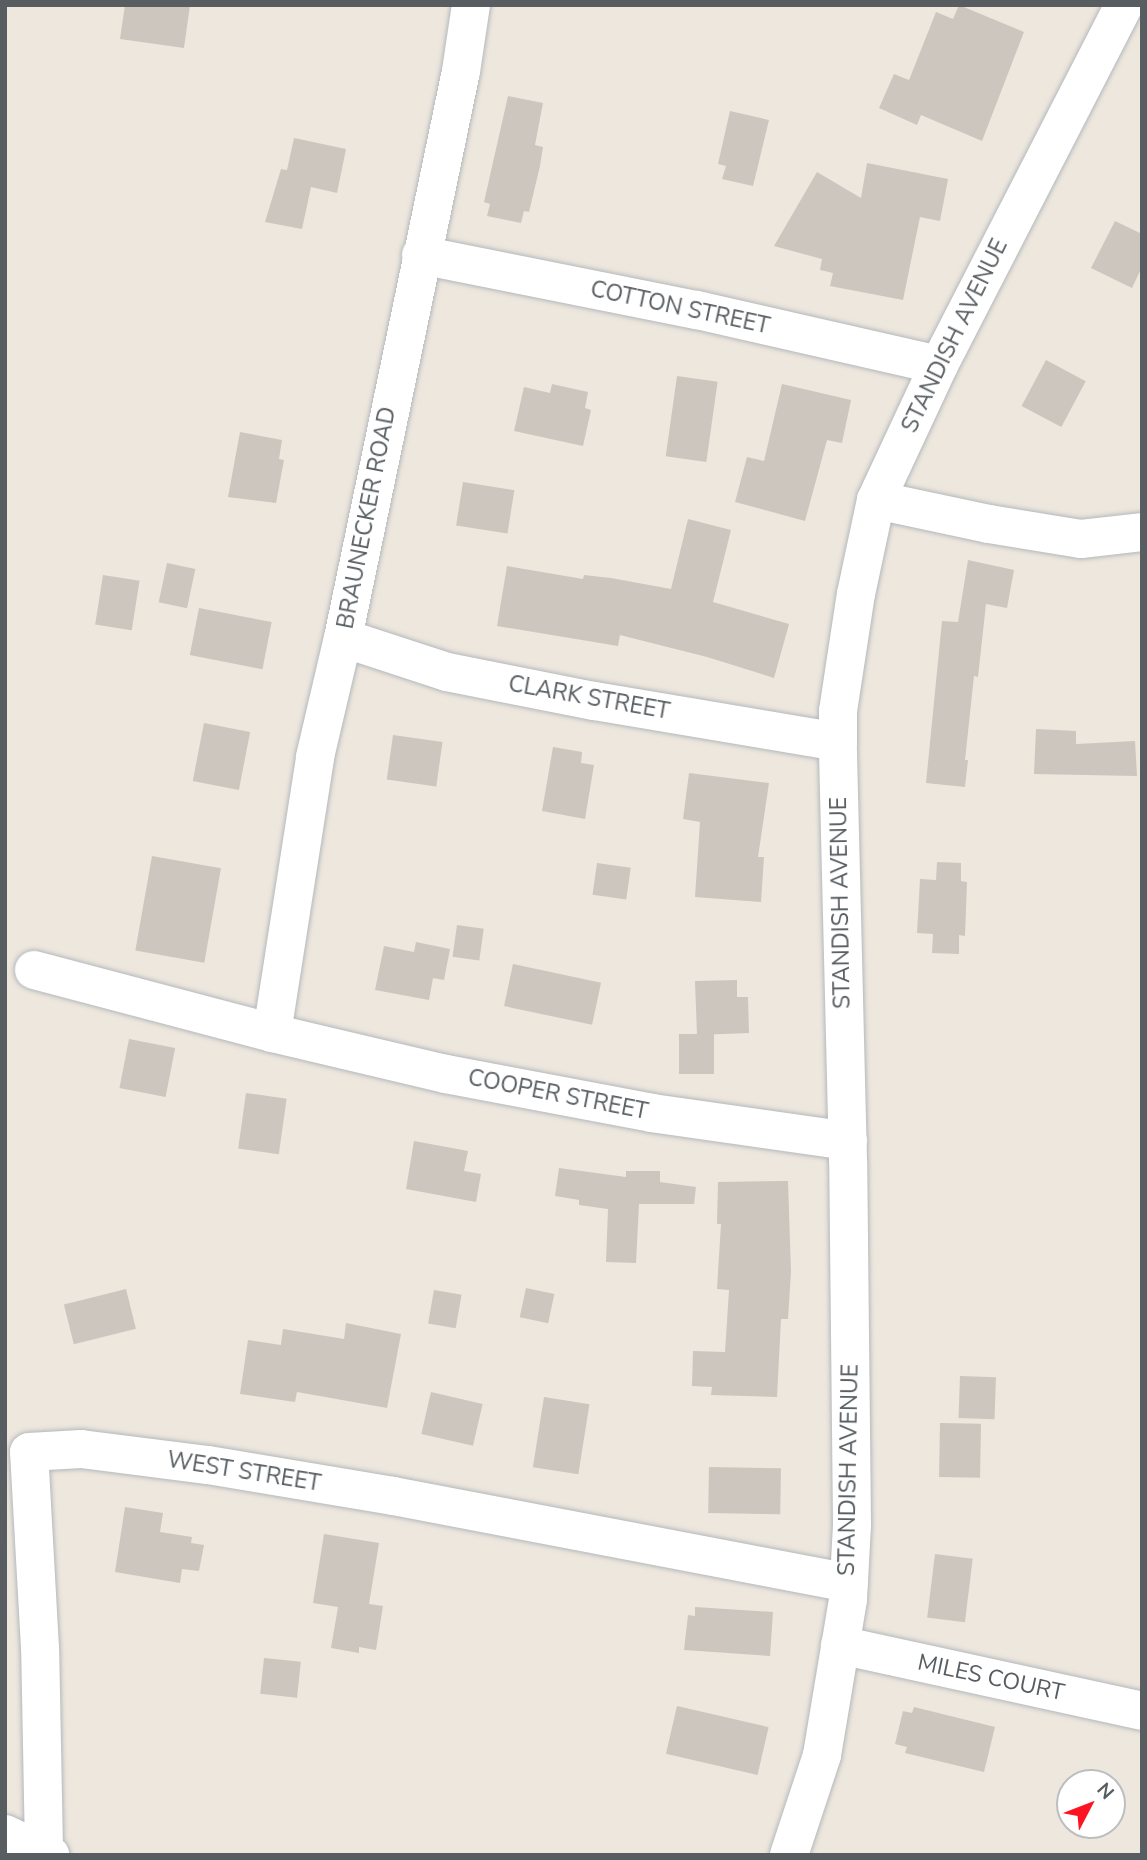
<!DOCTYPE html>
<style>
body{margin:0}
#map{position:relative;width:1147px;height:1860px;overflow:hidden;background:#ede7dd;font-family:"Nunito Sans",sans-serif}
div>[style]{position:absolute}
[style*='--x']{left:calc(var(--x)*1px);top:calc(var(--y)*1px);width:calc(var(--w)*1px);rotate:calc(var(--a)*1deg)}
.building>*{inset:0;background:#ccc6bf;transform-origin:0 0}
.roads{filter:drop-shadow(0 0 2px #b4b8bd) drop-shadow(0 0 2px #b4b8bd)}
.minor>*{height:38px;margin:-19px;padding:0 19px;transform-origin:19px;border-radius:19px;background:#fff}
.tertiary>*{height:38px;margin:-19px;padding:0 19px;transform-origin:19px;border-radius:19px;background:#fff}
span{translate:-50% -50%;white-space:nowrap;text-align:center;line-height:1.15;-webkit-text-stroke:5px #fff;paint-order:stroke}
.street-label{font-size:23px;color:#575d61}
.frame{position:absolute;inset:0;border:7px solid #575d61;pointer-events:none}
.north{position:absolute;left:1056px;top:1769px;width:70px;height:70px;box-sizing:border-box;background:#fff;border:2px solid #bcbec0;border-radius:50%;rotate:48deg;font-size:19px;font-weight:700;line-height:28px;text-align:center;color:#575d61}
.north::after{content:'';display:block;margin:auto;width:24px;height:32px;background:#fc1422;clip-path:polygon(50% 0,100% 100%,50% 72%,0 100%)}
</style>
<div id="map">
<div class="building">
<div style="clip-path:polygon(125px 5px,190px 5px,184px 48px,120px 39px)"></div>
<div style="clip-path:polygon(959px 5px,1024px 32px,982px 141px,921px 115px,917px 125px,879px 108px,894px 74px,909px 80px,936px 12px,953px 19px)"></div>
<div style="clip-path:polygon(508px 96px,543px 103px,535px 145px,543px 147px,540px 166px,529px 212px,524px 211px,521px 223px,487px 216px,490px 204px,484px 202px)"></div>
<div style="clip-path:polygon(730px 111px,769px 120px,753px 186px,722px 179px,726px 166px,718px 164px)"></div>
<div style="clip-path:polygon(294px 138px,346px 149px,337px 193px,311px 187px,302px 229px,265px 222px,281px 169px,287px 170px)"></div>
<div style="clip-path:polygon(867px 163px,948px 179px,940px 221px,920px 217px,903px 300px,830px 286px,833px 273px,820px 270px,822px 259px,774px 246px,817px 172px,861px 198px)"></div>
<div style="clip-path:polygon(1115px 221px,1142px 234px,1142px 267px,1132px 288px,1091px 268px)"></div>
<div style="left:1046px;top:360px;width:45px;height:52px;rotate:28deg"></div>
<div style="left:677px;top:376px;width:41px;height:81px;rotate:8deg"></div>
<div style="clip-path:polygon(552px 384px,588px 392px,585px 408px,591px 410px,583px 446px,514px 431px,524px 387px,550px 393px)"></div>
<div style="clip-path:polygon(782px 384px,851px 400px,842px 443px,827px 440px,805px 521px,735px 502px,747px 457px,764px 461px)"></div>
<div style="clip-path:polygon(240px 432px,282px 440px,279px 459px,284px 460px,276px 503px,228px 497px)"></div>
<div style="left:463px;top:482px;width:52px;height:44px;rotate:9deg"></div>
<div style="clip-path:polygon(688px 519px,731px 530px,713px 602px,789px 624px,774px 678px,707px 657px,620px 635px,618px 646px,497px 626px,507px 566px,583px 579px,584px 575px,611px 578px,671px 589px)"></div>
<div style="clip-path:polygon(968px 560px,1014px 570px,1007px 608px,986px 604px,978px 677px,974px 676px,965px 760px,968px 760px,965px 787px,926px 783px,942px 621px,958px 622px)"></div>
<div style="left:167px;top:563px;width:29px;height:40px;rotate:12deg"></div>
<div style="left:103px;top:575px;width:37px;height:50px;rotate:9deg"></div>
<div style="left:199px;top:608px;width:74px;height:48px;rotate:11deg"></div>
<div style="left:204px;top:723px;width:47px;height:59px;rotate:11deg"></div>
<div style="clip-path:polygon(1036px 729px,1076px 731px,1076px 744px,1135px 741px,1137px 776px,1034px 774px)"></div>
<div style="left:393px;top:735px;width:50px;height:45px;rotate:8deg"></div>
<div style="clip-path:polygon(553px 747px,582px 752px,581px 763px,594px 765px,585px 819px,542px 811px)"></div>
<div style="clip-path:polygon(689px 773px,769px 783px,758px 857px,764px 857px,761px 902px,695px 897px,700px 822px,683px 819px)"></div>
<div style="left:152px;top:856px;width:70px;height:96px;rotate:10deg"></div>
<div style="clip-path:polygon(937px 862px,961px 863px,961px 881px,967px 882px,965px 936px,959px 935px,959px 954px,932px 953px,933px 934px,917px 933px,920px 879px,936px 880px)"></div>
<div style="left:597px;top:863px;width:34px;height:32px;rotate:8deg"></div>
<div style="left:457px;top:925px;width:27px;height:32px;rotate:8deg"></div>
<div style="clip-path:polygon(416px 942px,450px 949px,444px 980px,433px 978px,429px 1000px,375px 990px,384px 946px,414px 952px)"></div>
<div style="left:513px;top:964px;width:90px;height:43px;rotate:12deg"></div>
<div style="clip-path:polygon(737px 980px,737px 997px,748px 997px,749px 1033px,697px 1035px,695px 981px)"></div>
<div style="left:714px;top:1034px;width:40px;height:35px;rotate:90deg"></div>
<div style="left:129px;top:1039px;width:47px;height:50px;rotate:11deg"></div>
<div style="left:246px;top:1093px;width:41px;height:56px;rotate:8deg"></div>
<div style="clip-path:polygon(414px 1141px,468px 1151px,464px 1171px,481px 1174px,476px 1202px,406px 1189px)"></div>
<div style="clip-path:polygon(559px 1168px,626px 1177px,626px 1171px,660px 1171px,660px 1182px,696px 1187px,694px 1204px,639px 1204px,636px 1263px,606px 1262px,608px 1209px,579px 1205px,579px 1200px,555px 1196px)"></div>
<div style="clip-path:polygon(788px 1181px,791px 1272px,788px 1319px,781px 1319px,777px 1397px,711px 1395px,712px 1387px,692px 1386px,693px 1351px,725px 1352px,729px 1290px,717px 1289px,721px 1224px,717px 1224px,718px 1182px)"></div>
<div style="left:526px;top:1288px;width:29px;height:30px;rotate:12deg"></div>
<div style="left:126px;top:1289px;width:41px;height:64px;rotate:76deg"></div>
<div style="left:434px;top:1290px;width:28px;height:34px;rotate:10deg"></div>
<div style="clip-path:polygon(346px 1323px,401px 1334px,387px 1408px,297px 1392px,295px 1402px,240px 1394px,248px 1340px,281px 1345px,283px 1329px,344px 1339px)"></div>
<div style="left:960px;top:1376px;width:36px;height:42px;rotate:2deg"></div>
<div style="left:431px;top:1392px;width:53px;height:43px;rotate:13deg"></div>
<div style="left:544px;top:1397px;width:46px;height:71px;rotate:9deg"></div>
<div style="left:940px;top:1423px;width:41px;height:54px;rotate:1deg"></div>
<div style="left:709px;top:1467px;width:72px;height:46px;rotate:1deg"></div>
<div style="clip-path:polygon(125px 1507px,163px 1513px,160px 1532px,192px 1537px,191px 1543px,204px 1545px,199px 1571px,182px 1569px,180px 1583px,115px 1572px)"></div>
<div style="clip-path:polygon(324px 1534px,379px 1543px,369px 1604px,383px 1606px,376px 1650px,359px 1647px,359px 1653px,331px 1648px,338px 1607px,313px 1603px)"></div>
<div style="left:935px;top:1554px;width:38px;height:64px;rotate:7deg"></div>
<div style="clip-path:polygon(695px 1607px,773px 1612px,770px 1656px,684px 1650px,688px 1615px,695px 1616px)"></div>
<div style="left:264px;top:1658px;width:37px;height:36px;rotate:6deg"></div>
<div style="left:677px;top:1706px;width:94px;height:49px;rotate:13deg"></div>
<div style="clip-path:polygon(914px 1707px,995px 1727px,984px 1772px,905px 1753px,907px 1747px,895px 1744px,903px 1711px,912px 1713px)"></div>
</div>
<div class="roads">
<div class="minor">
<div style="--x:421;--y:255;--w:281;--a:11.3"></div>
<div style="--x:697;--y:310;--w:248;--a:12.8"></div>
<div style="--x:876;--y:500;--w:116;--a:12"></div>
<div style="--x:989;--y:524;--w:93;--a:9.3"></div>
<div style="--x:1081;--y:539;--w:61;--a:-6.5"></div>
<div style="--x:343;--y:638;--w:109;--a:18.1"></div>
<div style="--x:447;--y:672;--w:150;--a:11.2"></div>
<div style="--x:594;--y:701;--w:247;--a:9.5"></div>
<div style="--x:34;--y:970;--w:246;--a:14.8"></div>
<div style="--x:272;--y:1033;--w:179;--a:13.3"></div>
<div style="--x:446;--y:1074;--w:210;--a:10.7"></div>
<div style="--x:652;--y:1113;--w:198;--a:8.1"></div>
<div style="--x:272;--y:1033;--w:279;--a:-81.1"></div>
<div style="--x:315;--y:757;--w:122;--a:-76.8"></div>
<div style="--x:343;--y:638;--w:579;--a:-78.24"></div>
<div style="--x:461;--y:71;--w:67;--a:-81.4"></div>
<div style="--x:840;--y:1645;--w:309;--a:12.3"></div>
<div style="--x:5;--y:1834;--w:50;--a:25"></div>
<div style="--x:44;--y:1850;--w:202;--a:-91.1"></div>
<div style="--x:40;--y:1648;--w:196;--a:-93.2"></div>
<div style="--x:29;--y:1452;--w:52;--a:-3.3"></div>
<div style="--x:81;--y:1449;--w:128;--a:7.2"></div>
<div style="--x:208;--y:1465;--w:188;--a:9.5"></div>
<div style="--x:393;--y:1496;--w:464;--a:10.8"></div>
</div>
<div class="tertiary">
<div style="--x:789;--y:1855;--w:105;--a:-71.7"></div>
<div style="--x:822;--y:1755;--w:158;--a:-80.5"></div>
<div style="--x:848;--y:1599;--w:74;--a:-86.9"></div>
<div style="--x:852;--y:1525;--w:364;--a:-90.6"></div>
<div style="--x:848;--y:1161;--w:419;--a:-91.4"></div>
<div style="--x:838;--y:742;--w:31;--a:-90"></div>
<div style="--x:838;--y:711;--w:118;--a:-81.3"></div>
<div style="--x:856;--y:594;--w:96;--a:-78"></div>
<div style="--x:876;--y:500;--w:149;--a:-65"></div>
<div style="--x:939;--y:365;--w:405;--a:-62.8"></div>
</div>
</div>
<div class="street-label">
<span style="left:680px;top:308px;rotate:12deg">COTTON STREET</span>
<span style="left:955px;top:336px;rotate:-64deg">STANDISH AVENUE</span>
<span style="left:367px;top:518px;rotate:-79deg">BRAUNECKER ROAD</span>
<span style="left:589px;top:698px;rotate:10deg">CLARK STREET</span>
<span style="left:841px;top:903px;rotate:-91deg">STANDISH AVENUE</span>
<span style="left:558px;top:1095px;rotate:11deg">COOPER STREET</span>
<span style="left:849px;top:1470px;rotate:-89deg">STANDISH AVENUE</span>
<span style="left:244px;top:1472px;rotate:9deg">WEST STREET</span>
<span style="left:991px;top:1678px;rotate:12deg">MILES COURT</span>
</div>
<div class="frame"></div>
<div class="north">N</div>
</div>
